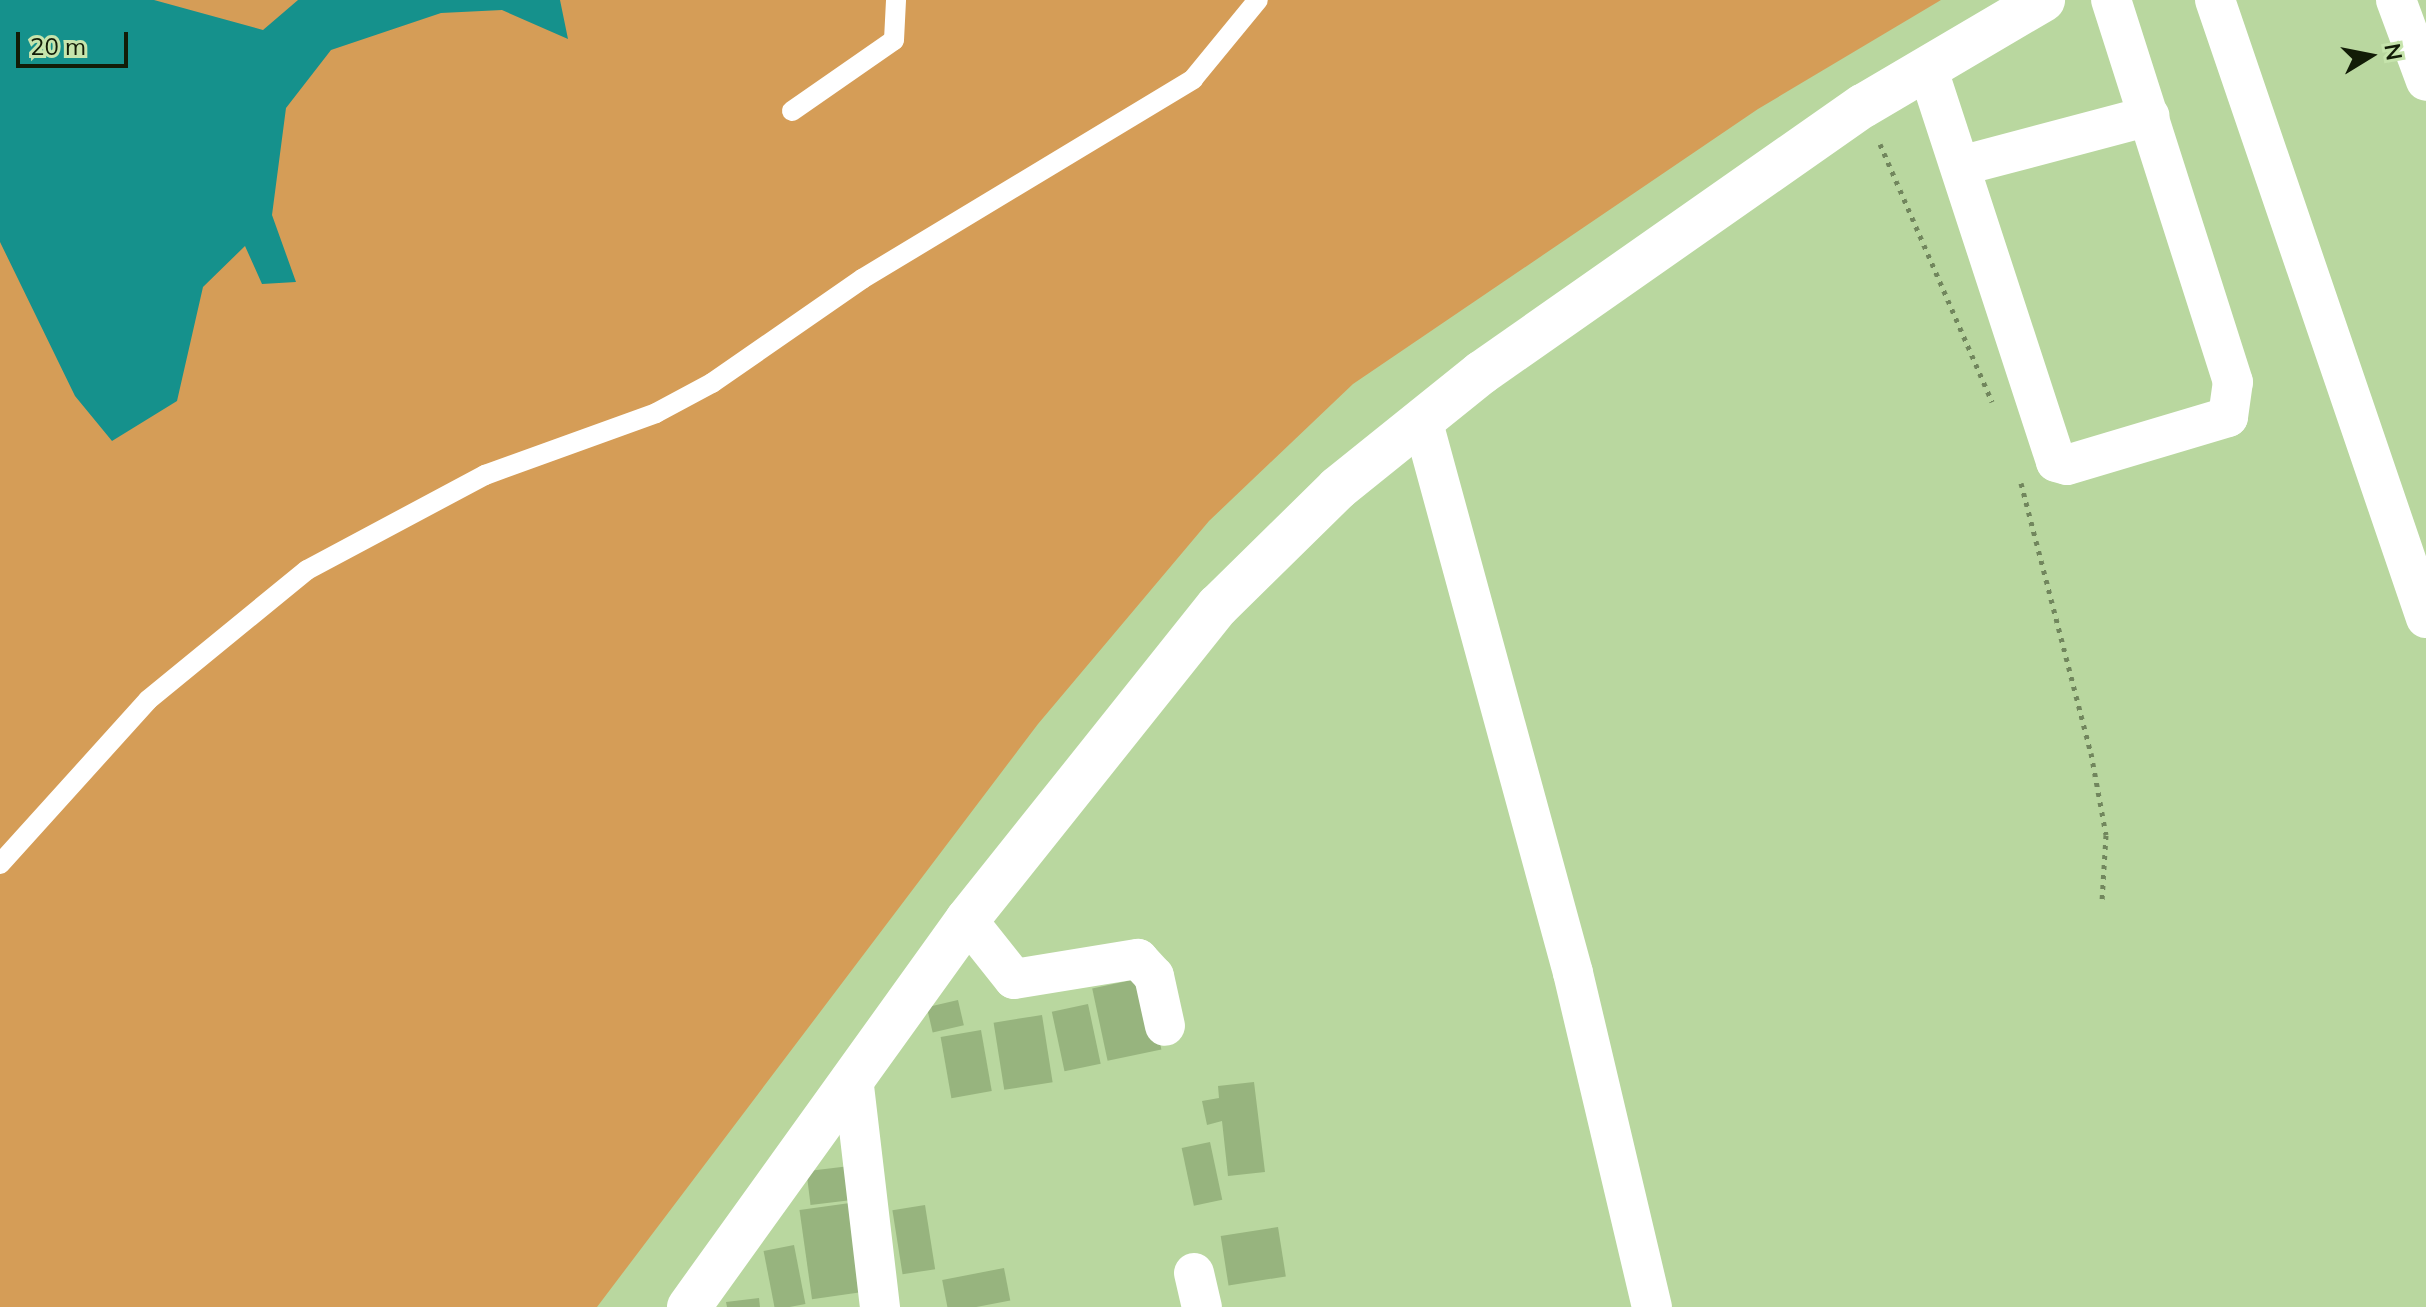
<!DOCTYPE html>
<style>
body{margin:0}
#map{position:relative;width:2426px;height:1307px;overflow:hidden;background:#b9d79f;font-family:Mulish,sans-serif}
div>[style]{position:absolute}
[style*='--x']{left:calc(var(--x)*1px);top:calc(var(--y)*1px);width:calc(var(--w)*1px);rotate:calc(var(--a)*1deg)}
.green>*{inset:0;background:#d59d57}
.water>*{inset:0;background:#15918c}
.building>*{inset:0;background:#97b47e;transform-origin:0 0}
.path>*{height:5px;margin-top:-2.5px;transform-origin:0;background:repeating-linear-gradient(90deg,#71865d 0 4px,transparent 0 10px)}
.lane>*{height:20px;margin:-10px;padding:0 10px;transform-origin:10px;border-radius:10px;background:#fff}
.street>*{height:40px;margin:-20px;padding:0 20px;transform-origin:20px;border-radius:20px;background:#fff}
.secondary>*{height:44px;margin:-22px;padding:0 22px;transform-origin:22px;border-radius:22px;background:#fff}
span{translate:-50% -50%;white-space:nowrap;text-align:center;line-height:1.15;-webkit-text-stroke:8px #c6e4ac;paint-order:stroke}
.north{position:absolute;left:2330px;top:16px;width:80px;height:80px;-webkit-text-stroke:6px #c6e4ac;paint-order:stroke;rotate:80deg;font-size:22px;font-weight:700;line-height:32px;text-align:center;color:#121c07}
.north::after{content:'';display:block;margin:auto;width:28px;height:36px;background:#121c07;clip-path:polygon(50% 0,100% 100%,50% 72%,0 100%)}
.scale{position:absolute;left:16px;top:32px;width:112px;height:36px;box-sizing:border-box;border:4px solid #121c07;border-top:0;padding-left:10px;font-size:24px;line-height:28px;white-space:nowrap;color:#121c07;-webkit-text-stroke:6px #c6e4ac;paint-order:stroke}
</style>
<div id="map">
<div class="green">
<div style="clip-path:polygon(0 0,1941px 0,1758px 109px,1353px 384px,1209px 521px,1038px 724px,597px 1307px,0 1307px)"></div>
</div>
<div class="water">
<div style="clip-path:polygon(0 0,154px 0,263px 30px,298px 0,560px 0,568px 39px,502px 10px,441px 13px,331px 50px,286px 108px,272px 215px,296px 282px,262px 284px,245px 246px,203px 287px,177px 401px,112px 441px,75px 396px,0 242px)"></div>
</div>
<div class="building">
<div style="left:1146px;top:977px;width:74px;height:55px;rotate:78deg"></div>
<div style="left:958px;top:1000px;width:26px;height:32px;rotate:77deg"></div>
<div style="left:1088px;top:1004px;width:61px;height:37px;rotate:78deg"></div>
<div style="left:1042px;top:1015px;width:68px;height:49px;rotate:81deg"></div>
<div style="left:981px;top:1030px;width:62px;height:41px;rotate:80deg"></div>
<div style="clip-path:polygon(1254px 1082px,1265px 1172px,1228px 1176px,1222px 1121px,1207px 1125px,1202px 1101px,1219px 1098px,1218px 1086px)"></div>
<div style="left:1210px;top:1142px;width:59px;height:29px;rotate:78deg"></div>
<div style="left:858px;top:1165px;width:34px;height:52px;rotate:83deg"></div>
<div style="left:850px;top:1203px;width:90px;height:51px;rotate:82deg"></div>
<div style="left:925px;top:1205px;width:65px;height:33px;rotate:81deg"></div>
<div style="left:1278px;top:1227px;width:50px;height:58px;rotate:81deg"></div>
<div style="left:794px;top:1245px;width:60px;height:31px;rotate:79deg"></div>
<div style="left:1004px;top:1268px;width:33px;height:63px;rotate:79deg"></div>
<div style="clip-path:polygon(759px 1298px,760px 1307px,727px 1307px,726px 1302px)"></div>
</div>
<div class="path">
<div style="--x:1880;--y:144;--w:281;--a:66.5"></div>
<div style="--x:2021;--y:483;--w:279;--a:75.5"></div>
<div style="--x:2091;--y:753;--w:83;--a:79.6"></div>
<div style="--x:2106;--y:835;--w:66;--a:93.5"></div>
</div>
<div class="lane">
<div style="--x:792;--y:111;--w:124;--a:-34.8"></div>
<div style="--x:894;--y:40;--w:40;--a:-87.1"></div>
<div style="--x:0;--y:864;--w:221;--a:-47.9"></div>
<div style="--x:148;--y:700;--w:205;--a:-39.3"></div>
<div style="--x:307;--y:570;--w:202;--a:-28.1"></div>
<div style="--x:485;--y:475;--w:182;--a:-19.9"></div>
<div style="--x:656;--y:413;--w:64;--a:-28.2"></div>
<div style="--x:712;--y:383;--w:183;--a:-34.7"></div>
<div style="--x:862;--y:279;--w:387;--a:-31.1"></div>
<div style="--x:1193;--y:79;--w:102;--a:-50.6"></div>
</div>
<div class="street">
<div style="--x:2215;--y:0;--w:653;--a:71.15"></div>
<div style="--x:2396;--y:0;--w:86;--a:69.7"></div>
<div style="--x:1928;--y:70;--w:412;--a:71.9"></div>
<div style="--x:2056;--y:462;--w:11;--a:15"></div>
<div style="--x:2067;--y:465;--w:168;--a:-16.6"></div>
<div style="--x:2228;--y:417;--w:35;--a:-82"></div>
<div style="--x:2233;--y:382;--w:401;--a:-107.7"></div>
<div style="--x:1960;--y:166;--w:196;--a:-14.8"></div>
<div style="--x:1422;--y:419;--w:574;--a:74.75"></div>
<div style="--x:1573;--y:973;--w:343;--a:76.7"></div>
<div style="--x:967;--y:920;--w:75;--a:51.5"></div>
<div style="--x:1014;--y:979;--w:126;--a:-9.2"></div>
<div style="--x:1138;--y:959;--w:23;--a:47"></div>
<div style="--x:1154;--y:976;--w:51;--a:77.6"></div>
<div style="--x:854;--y:1086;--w:223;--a:83.3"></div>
<div style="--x:1194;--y:1273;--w:35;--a:77"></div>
</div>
<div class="secondary">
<div style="--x:689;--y:1307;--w:477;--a:-54.3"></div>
<div style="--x:967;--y:920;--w:402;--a:-51.4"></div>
<div style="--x:1218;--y:606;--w:168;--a:-44.5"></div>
<div style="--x:1338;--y:488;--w:184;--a:-38.8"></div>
<div style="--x:1481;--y:373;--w:466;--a:-35"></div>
<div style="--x:1863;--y:106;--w:209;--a:-30.5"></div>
</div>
<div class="north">N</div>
<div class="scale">20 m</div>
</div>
